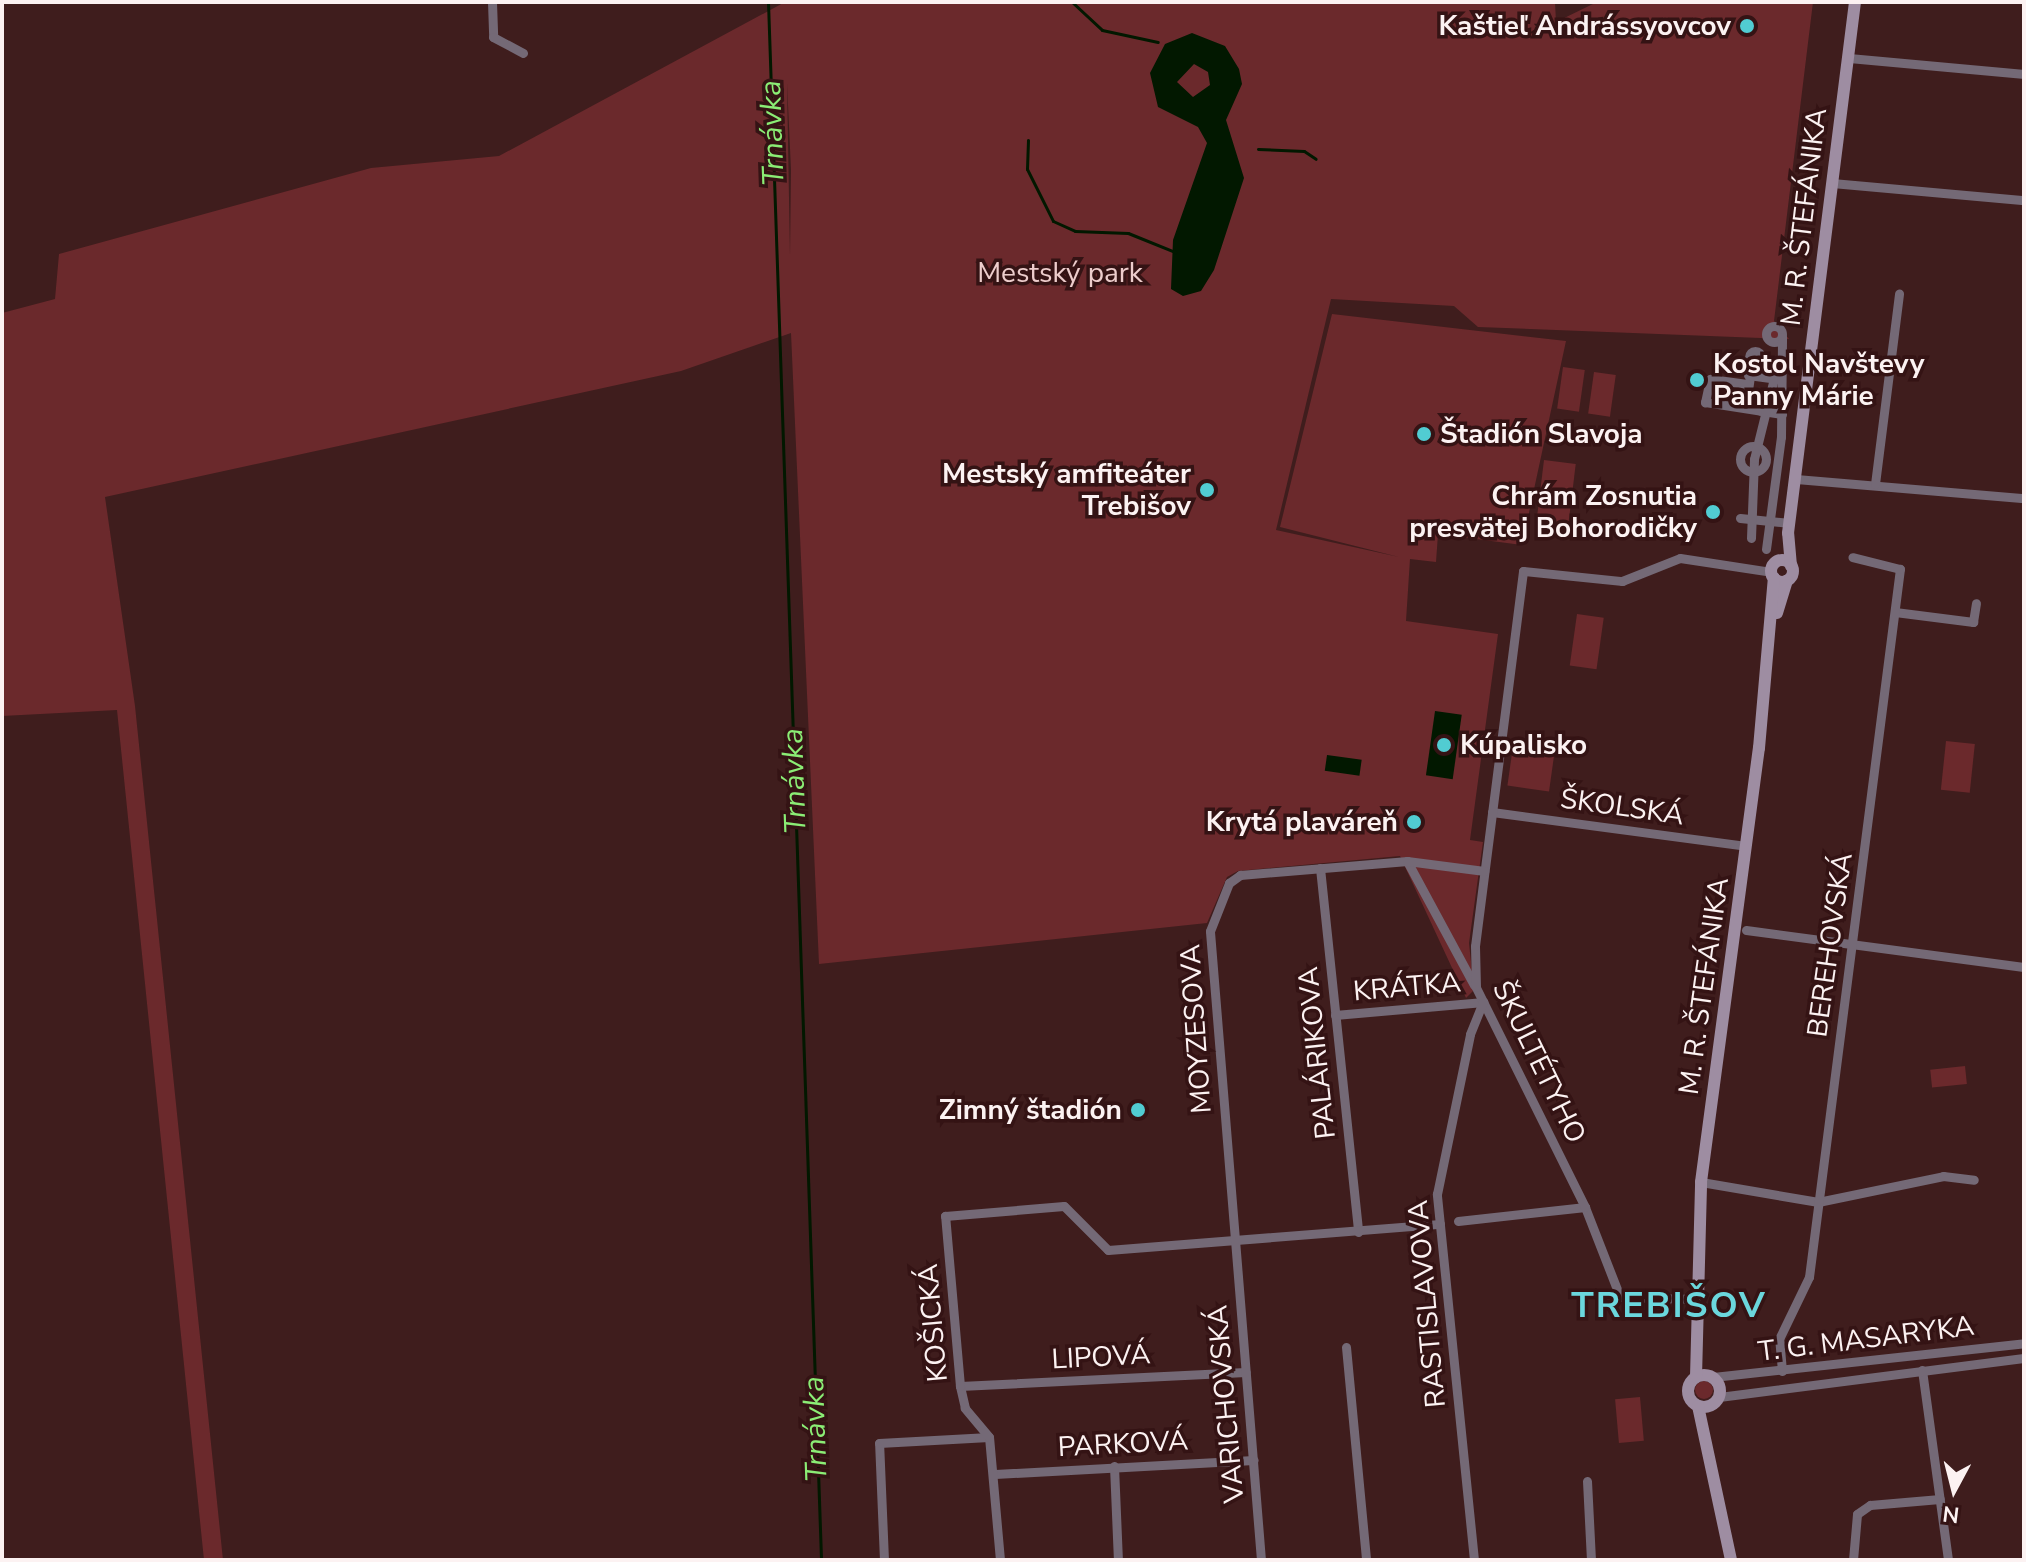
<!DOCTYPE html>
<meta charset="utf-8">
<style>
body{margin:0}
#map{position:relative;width:2026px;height:1562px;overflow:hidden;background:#3f1d1d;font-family:"Nunito Sans",sans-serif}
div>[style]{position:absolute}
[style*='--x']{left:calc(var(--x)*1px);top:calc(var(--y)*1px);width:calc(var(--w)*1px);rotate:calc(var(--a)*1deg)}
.green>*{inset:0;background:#6b292c;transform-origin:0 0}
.round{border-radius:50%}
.water>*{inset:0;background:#021800;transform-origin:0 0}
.stream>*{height:3px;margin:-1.5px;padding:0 1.5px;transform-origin:1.5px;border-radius:1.5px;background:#021800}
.street>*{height:9px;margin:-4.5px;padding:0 4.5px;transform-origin:4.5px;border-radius:4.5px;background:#746976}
.street>.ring{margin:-4.5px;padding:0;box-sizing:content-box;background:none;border:9px solid #746976;border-radius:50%}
.secondary>*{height:12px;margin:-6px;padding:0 6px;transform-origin:6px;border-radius:6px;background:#9e8da2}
.secondary>.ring{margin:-6px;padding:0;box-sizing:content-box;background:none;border:12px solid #9e8da2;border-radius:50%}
.dots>*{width:22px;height:22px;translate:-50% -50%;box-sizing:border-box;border:4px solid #341314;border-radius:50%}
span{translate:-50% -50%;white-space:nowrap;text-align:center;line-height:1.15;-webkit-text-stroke:7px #341314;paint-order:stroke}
.poi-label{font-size:28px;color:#fcf2f2;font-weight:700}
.right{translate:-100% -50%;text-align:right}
.left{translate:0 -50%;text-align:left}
.street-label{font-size:28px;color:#fcf2f2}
.park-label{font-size:28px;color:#edcdcc}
.water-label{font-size:30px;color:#8bed75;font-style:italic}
.district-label{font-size:36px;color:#6bd7dd;font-weight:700;letter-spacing:2px}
.frame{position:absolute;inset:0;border:4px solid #fcf2f2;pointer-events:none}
.north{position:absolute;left:1914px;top:1450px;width:80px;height:80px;-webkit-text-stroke:6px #341314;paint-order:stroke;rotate:187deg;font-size:22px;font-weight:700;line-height:32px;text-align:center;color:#fcf2f2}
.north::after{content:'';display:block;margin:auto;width:28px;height:36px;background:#fcf2f2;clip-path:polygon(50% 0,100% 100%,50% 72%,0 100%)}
</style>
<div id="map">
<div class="green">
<div style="clip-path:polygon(evenodd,785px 2px,1555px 2px,1556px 22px,1597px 2px,1813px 2px,1774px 321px,1789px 339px,1478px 327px,1454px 306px,1331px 299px,1276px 530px,1399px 557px,1280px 527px,1332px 314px,1566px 341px,1522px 545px,1438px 534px,1436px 562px,1410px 559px,1406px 621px,1498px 634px,1470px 840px,1483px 842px,1469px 943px,1474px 990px,1466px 998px,1400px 856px,1238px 871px,1227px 877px,1207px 923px,819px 964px,791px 333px,681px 371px,105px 497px,135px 706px,223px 1560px,204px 1560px,117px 710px,2px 716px,2px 313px,55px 299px,59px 254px,371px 168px,499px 156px,785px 2px,787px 83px,791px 170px,790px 256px,787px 83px)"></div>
<div style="left:1563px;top:367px;width:22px;height:42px;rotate:8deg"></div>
<div style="left:1594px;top:372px;width:22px;height:42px;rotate:8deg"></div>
<div style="left:1544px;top:460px;width:32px;height:60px;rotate:7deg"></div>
<div style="left:1577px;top:614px;width:27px;height:52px;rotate:8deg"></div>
<div style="left:1946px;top:741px;width:29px;height:49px;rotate:6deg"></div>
<div style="left:1513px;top:746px;width:42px;height:40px;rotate:8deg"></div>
<div style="left:1965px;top:1066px;width:18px;height:35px;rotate:84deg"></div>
<div class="round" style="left:1695px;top:1381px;width:18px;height:18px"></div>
<div style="left:1640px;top:1397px;width:44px;height:25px;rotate:85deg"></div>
</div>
<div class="water">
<div style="clip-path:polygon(evenodd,1192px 33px,1225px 46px,1239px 69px,1242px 84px,1226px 120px,1244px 178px,1214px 270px,1201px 291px,1183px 296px,1171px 289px,1173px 240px,1207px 143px,1198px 127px,1158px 107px,1150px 73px,1165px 44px,1192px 33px,1194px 64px,1208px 72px,1210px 85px,1193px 97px,1177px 82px,1194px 64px)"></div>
<div style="left:1435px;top:711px;width:27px;height:65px;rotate:8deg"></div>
<div style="left:1327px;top:755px;width:35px;height:16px;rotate:8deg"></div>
</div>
<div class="stream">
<div style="--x:768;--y:2;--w:1559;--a:88.05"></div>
<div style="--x:1072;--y:2;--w:41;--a:43"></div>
<div style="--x:1102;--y:30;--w:57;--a:12.1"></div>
<div style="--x:1028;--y:140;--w:29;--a:92"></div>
<div style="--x:1027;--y:169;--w:58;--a:63.4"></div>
<div style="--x:1053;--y:221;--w:24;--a:24"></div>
<div style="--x:1075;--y:231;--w:53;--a:2.2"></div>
<div style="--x:1128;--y:233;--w:51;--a:22"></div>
<div style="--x:1258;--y:149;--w:46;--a:2.5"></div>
<div style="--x:1304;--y:151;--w:14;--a:34"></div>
</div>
<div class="street">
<div style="--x:492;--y:2;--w:35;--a:88"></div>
<div style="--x:493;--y:37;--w:34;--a:28"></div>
<div style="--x:1849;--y:58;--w:176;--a:5.2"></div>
<div style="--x:1832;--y:183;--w:193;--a:5.1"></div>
<div class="ring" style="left:1766px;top:326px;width:7px;height:7px"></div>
<div class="ring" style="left:1749px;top:351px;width:3px;height:3px"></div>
<div style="--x:1752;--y:362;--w:29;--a:98"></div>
<div style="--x:1748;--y:391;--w:23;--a:59"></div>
<div style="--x:1748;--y:375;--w:28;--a:8"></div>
<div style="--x:1747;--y:384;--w:37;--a:-172"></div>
<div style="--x:1710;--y:379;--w:24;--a:102"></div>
<div style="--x:1705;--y:402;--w:78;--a:8.9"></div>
<div class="ring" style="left:1740px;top:446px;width:17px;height:17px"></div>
<div style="--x:1796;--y:479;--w:229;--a:4.8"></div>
<div style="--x:1875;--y:484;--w:192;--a:-82.8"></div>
<div style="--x:1740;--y:518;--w:50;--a:5.7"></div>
<div style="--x:1751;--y:538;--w:79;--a:-87.8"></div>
<div style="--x:1754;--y:459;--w:96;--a:-76.1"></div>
<div style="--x:1766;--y:549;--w:113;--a:-82.4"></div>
<div style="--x:1781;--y:437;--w:100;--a:-89.4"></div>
<div style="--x:1895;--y:612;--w:79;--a:7.3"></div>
<div style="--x:1973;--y:622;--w:19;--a:-81"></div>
<div style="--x:1492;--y:812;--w:256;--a:7.6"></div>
<div style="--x:1407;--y:861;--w:141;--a:61.6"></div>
<div style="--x:1320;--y:868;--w:366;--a:84"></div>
<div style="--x:1746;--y:930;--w:280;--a:7.6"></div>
<div style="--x:1335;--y:1015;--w:149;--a:-5"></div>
<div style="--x:1701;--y:1182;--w:119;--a:9.7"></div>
<div style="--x:1818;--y:1202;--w:128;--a:-11.7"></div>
<div style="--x:1943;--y:1176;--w:31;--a:7"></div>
<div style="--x:1458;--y:1221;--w:128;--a:-6.3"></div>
<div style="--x:1696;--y:1299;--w:76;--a:-178.5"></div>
<div style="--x:1620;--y:1297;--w:97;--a:-111.3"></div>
<div style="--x:1585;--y:1207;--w:246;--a:-116.4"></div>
<div style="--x:1476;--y:987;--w:41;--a:-91.4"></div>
<div style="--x:1475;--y:946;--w:378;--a:-82.7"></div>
<div style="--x:1523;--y:571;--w:100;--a:5.8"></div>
<div style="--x:1622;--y:581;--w:62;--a:-21.6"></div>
<div style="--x:1680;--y:558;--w:92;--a:8.7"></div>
<div style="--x:1346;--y:1347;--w:214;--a:84.6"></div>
<div style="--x:1922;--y:1370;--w:192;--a:82.2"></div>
<div style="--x:1782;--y:1371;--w:32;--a:-95"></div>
<div style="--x:1779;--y:1339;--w:69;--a:-64.2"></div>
<div style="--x:1809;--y:1277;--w:714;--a:-82.68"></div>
<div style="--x:1900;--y:569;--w:49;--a:-166"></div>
<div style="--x:1713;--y:1377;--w:313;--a:-6.2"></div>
<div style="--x:960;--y:1386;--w:286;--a:-2.8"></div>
<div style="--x:1719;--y:1397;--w:307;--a:-7.3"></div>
<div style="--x:1114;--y:1466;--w:94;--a:87.6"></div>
<div style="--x:995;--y:1474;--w:259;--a:-3.1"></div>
<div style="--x:1587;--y:1481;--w:79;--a:87.1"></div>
<div style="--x:884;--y:1560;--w:117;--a:-92.4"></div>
<div style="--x:879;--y:1443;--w:110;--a:-3.1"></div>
<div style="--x:1000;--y:1560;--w:123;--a:-95.1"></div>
<div style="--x:989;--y:1437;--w:38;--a:-130"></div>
<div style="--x:965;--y:1408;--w:23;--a:-103"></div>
<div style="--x:960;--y:1386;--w:171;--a:-95"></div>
<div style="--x:945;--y:1216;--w:119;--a:-4.8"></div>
<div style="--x:1064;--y:1206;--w:62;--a:45"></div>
<div style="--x:1108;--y:1250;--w:333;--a:-4.5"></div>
<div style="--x:1261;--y:1560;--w:631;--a:-94.64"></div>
<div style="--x:1210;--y:931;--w:52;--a:-68.4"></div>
<div style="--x:1229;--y:883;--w:14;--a:-36"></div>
<div style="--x:1240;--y:875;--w:168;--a:-4.8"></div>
<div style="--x:1407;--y:861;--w:78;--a:7.4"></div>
<div style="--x:1474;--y:1560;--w:368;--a:-95.8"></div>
<div style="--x:1437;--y:1194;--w:163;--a:-78.3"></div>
<div style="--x:1470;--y:1034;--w:35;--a:-68"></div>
<div style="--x:1853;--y:1560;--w:46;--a:-85"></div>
<div style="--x:1857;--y:1514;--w:16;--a:-35"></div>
<div style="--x:1870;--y:1505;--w:70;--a:-4.9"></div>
</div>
<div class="secondary">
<div class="ring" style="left:1771px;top:560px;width:10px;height:10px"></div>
<div style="--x:1791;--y:566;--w:33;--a:-95"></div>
<div style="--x:1788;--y:533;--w:535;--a:-82.81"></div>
<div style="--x:1777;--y:613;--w:34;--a:-73"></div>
<div class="ring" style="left:1688px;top:1375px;width:20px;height:20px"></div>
<div style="--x:1696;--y:1377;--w:195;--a:-88.5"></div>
<div style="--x:1701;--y:1182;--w:438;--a:-82.4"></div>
<div style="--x:1759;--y:748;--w:171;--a:-85"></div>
<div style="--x:1698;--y:1406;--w:157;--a:77.9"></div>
</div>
<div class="dots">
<div style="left:1747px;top:26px;background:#51ccd2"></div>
<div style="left:1697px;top:380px;background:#51ccd2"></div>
<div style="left:1424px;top:434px;background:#51ccd2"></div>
<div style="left:1207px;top:490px;background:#51ccd2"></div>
<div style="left:1713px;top:512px;background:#51ccd2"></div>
<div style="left:1444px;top:745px;background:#51ccd2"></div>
<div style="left:1414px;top:822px;background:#51ccd2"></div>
<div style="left:1138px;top:1110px;background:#51ccd2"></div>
</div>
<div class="poi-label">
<span class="right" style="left:1731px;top:26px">Kaštieľ Andrássyovcov</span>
<span class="left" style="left:1713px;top:380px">Kostol Navštevy<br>Panny Márie</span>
<span class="left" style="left:1440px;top:434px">Štadión Slavoja</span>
<span class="right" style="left:1191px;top:490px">Mestský amfiteáter<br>Trebišov</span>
<span class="right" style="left:1697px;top:512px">Chrám Zosnutia<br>presvätej Bohorodičky</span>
<span class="left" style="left:1460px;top:745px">Kúpalisko</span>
<span class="right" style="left:1398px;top:822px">Krytá plaváreň</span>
<span class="right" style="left:1122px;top:1110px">Zimný štadión</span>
</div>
<div class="street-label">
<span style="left:1804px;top:217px;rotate:-83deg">M. R. ŠTEFÁNIKA</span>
<span style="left:1622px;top:807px;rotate:8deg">ŠKOLSKÁ</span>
<span style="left:1830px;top:945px;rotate:-82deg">BEREHOVSKÁ</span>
<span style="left:1704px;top:986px;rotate:-82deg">M. R. ŠTEFÁNIKA</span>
<span style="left:1407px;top:987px;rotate:-5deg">KRÁTKA</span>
<span style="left:1196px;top:1029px;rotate:-94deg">MOYZESOVA</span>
<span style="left:1317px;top:1053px;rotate:-96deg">PALÁRIKOVA</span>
<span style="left:1539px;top:1062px;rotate:64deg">ŠKULTÉTYHO</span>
<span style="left:1427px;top:1304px;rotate:-95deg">RASTISLAVOVA</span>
<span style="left:933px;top:1323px;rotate:-95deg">KOŠICKÁ</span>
<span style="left:1866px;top:1339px;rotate:-7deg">T. G. MASARYKA</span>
<span style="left:1101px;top:1357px;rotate:-3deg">LIPOVÁ</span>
<span style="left:1226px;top:1404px;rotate:-95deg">VARICHOVSKÁ</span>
<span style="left:1123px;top:1444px;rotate:-3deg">PARKOVÁ</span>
</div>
<div class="park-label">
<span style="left:1060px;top:273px">Mestský park</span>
</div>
<div class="water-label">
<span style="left:773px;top:133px;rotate:-92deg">Trnávka</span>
<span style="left:795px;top:781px;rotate:-92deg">Trnávka</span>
<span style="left:816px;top:1429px;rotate:-92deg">Trnávka</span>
</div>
<div class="district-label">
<span style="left:1669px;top:1306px">TREBIŠOV</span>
</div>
<div class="frame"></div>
<div class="north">N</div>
</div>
